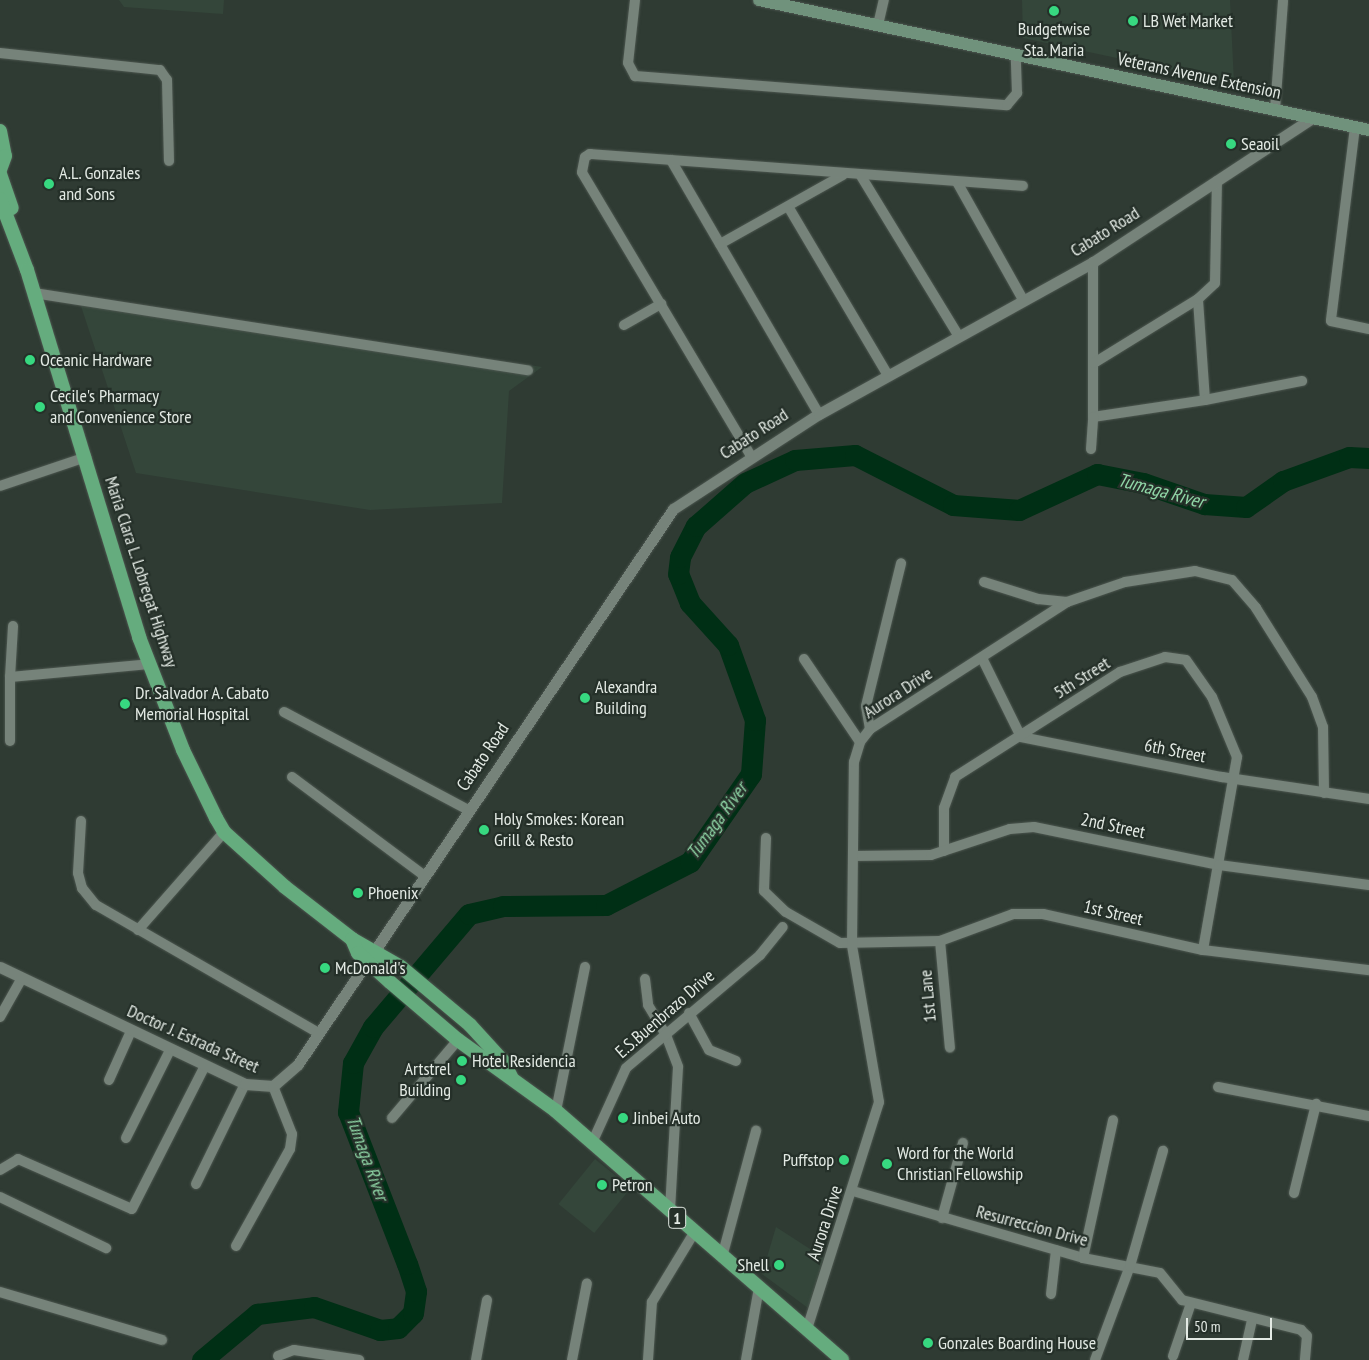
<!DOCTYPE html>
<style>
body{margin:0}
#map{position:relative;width:1369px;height:1360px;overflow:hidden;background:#2f3b33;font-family:"PT Sans Narrow",sans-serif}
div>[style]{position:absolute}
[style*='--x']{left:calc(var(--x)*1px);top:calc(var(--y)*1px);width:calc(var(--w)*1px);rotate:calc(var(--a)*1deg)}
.built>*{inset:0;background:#34463a;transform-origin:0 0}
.river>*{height:21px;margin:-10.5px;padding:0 10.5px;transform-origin:10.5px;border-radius:10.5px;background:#002f15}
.roads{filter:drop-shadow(0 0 1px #4c564f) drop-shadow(0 0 1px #4c564f)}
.minor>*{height:10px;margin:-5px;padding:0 5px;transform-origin:5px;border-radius:5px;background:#76837a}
.tertiary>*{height:11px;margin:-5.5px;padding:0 5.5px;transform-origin:5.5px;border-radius:5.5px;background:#76837a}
.secondary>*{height:12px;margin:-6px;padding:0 6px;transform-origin:6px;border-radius:6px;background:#70927c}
.trunk>*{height:14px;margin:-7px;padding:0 7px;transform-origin:7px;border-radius:7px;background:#65ac7e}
.dots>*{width:14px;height:14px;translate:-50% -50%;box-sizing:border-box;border:2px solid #253029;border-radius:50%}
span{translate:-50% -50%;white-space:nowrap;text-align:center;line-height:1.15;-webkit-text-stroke:4.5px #253029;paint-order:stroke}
.shield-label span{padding:1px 4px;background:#253029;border:1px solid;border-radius:4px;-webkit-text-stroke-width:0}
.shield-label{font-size:16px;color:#e3eae4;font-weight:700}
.poi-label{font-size:18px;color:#e3eae4}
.left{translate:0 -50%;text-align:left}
.right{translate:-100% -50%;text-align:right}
.street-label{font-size:18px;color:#e3eae4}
.water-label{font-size:19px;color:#8fd6a6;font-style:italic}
.scale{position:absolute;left:1186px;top:1318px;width:86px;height:22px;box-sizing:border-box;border:2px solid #e3eae4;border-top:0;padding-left:6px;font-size:15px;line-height:18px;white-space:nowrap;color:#e3eae4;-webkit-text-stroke:4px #253029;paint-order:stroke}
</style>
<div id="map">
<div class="built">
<div style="clip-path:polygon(119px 0,224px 0,223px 14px,124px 7px)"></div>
<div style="clip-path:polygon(1022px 0,1230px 0,1234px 83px,1023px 38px)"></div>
<div style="clip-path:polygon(78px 297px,542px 367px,509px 391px,502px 503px,370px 510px,136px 473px)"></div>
<div style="left:595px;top:1159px;width:46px;height:58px;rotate:39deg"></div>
<div style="clip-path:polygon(776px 1227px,824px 1258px,808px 1308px,762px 1274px)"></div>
</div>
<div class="river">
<div style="--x:202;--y:1360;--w:72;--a:-39.9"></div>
<div style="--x:257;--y:1314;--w:57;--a:-7"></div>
<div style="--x:314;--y:1307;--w:70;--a:19.2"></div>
<div style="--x:380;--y:1330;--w:18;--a:-6"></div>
<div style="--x:398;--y:1328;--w:21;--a:-45"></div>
<div style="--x:413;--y:1313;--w:22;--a:-82"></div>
<div style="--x:416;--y:1291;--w:28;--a:-108"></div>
<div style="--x:407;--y:1264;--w:163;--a:-111.2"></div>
<div style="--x:348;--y:1112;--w:49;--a:-84.2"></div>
<div style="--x:353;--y:1063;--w:41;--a:-60.9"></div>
<div style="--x:373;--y:1027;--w:148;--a:-49.7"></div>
<div style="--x:469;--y:914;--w:35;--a:-13"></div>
<div style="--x:503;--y:906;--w:103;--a:-0.6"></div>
<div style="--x:606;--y:905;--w:94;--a:-27.1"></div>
<div style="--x:690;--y:862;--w:107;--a:-55.3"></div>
<div style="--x:751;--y:774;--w:54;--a:-85.8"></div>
<div style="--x:755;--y:720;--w:80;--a:-109.8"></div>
<div style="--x:728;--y:645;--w:57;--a:-132.1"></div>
<div style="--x:690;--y:603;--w:31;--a:-112"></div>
<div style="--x:678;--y:574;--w:17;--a:-83"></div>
<div style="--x:680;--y:557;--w:35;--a:-63"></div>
<div style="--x:696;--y:526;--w:65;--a:-41.3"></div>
<div style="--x:745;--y:483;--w:55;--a:-24.7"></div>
<div style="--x:795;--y:460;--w:60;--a:-4.8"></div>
<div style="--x:855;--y:455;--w:110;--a:27"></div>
<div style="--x:953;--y:505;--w:66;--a:4.3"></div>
<div style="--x:1019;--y:510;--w:86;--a:-24.8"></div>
<div style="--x:1097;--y:474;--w:47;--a:11.1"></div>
<div style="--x:1143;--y:483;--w:65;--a:19"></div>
<div style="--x:1204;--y:504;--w:42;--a:4.1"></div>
<div style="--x:1246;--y:507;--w:45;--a:-35.1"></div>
<div style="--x:1283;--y:481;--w:70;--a:-20"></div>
<div style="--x:1349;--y:457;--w:20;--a:3"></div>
</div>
<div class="roads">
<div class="minor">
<div style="--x:635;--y:0;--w:63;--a:96.3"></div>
<div style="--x:628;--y:63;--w:15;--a:62"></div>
<div style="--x:635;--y:76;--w:373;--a:4.5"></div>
<div style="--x:1007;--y:105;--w:16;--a:-50"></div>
<div style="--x:1017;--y:93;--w:35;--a:-92"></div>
<div style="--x:878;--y:25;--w:26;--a:-77"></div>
<div style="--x:0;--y:53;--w:161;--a:6.1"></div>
<div style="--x:160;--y:70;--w:12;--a:55"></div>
<div style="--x:167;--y:80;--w:81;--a:88.6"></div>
<div style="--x:1275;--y:110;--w:110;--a:-85.8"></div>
<div style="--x:1355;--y:127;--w:195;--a:97.1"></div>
<div style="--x:1331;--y:321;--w:39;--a:12"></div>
<div style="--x:671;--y:160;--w:294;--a:59.8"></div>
<div style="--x:861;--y:176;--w:184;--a:58.6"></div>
<div style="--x:957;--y:182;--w:133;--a:60.7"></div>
<div style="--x:789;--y:208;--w:193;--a:59.4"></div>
<div style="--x:720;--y:244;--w:141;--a:-29.3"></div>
<div style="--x:1093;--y:262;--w:155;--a:90"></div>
<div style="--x:1093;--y:417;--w:113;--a:-8.6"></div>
<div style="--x:1205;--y:400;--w:101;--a:-94"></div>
<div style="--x:34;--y:293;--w:500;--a:8.9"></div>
<div style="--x:624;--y:325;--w:43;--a:-29.6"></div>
<div style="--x:1094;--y:363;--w:122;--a:-31.6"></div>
<div style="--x:1198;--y:299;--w:23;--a:-43"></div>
<div style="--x:1215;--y:283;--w:102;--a:-88.9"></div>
<div style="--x:1205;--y:400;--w:99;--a:-11.1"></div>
<div style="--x:1091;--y:449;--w:32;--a:-86"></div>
<div style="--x:751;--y:456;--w:330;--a:-120.8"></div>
<div style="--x:582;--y:172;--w:15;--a:-79"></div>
<div style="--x:585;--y:157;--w:6;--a:-31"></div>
<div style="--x:590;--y:154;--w:434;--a:4.2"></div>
<div style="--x:0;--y:486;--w:91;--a:-18.6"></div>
<div style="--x:984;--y:582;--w:57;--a:17.5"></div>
<div style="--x:1038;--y:599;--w:29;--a:6"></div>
<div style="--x:804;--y:659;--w:100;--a:56"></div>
<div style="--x:983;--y:660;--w:86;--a:63.7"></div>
<div style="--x:1021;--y:737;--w:205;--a:11.3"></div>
<div style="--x:1222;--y:777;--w:149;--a:8.5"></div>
<div style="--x:10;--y:677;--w:51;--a:-86.6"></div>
<div style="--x:284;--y:712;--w:208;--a:28"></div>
<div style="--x:870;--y:729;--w:23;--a:-100"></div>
<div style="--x:866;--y:706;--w:147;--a:-76.2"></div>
<div style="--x:10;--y:741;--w:64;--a:-90"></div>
<div style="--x:10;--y:677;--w:140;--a:-5.3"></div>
<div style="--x:292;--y:777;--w:166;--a:36.7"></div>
<div style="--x:81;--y:821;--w:52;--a:93.3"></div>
<div style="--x:78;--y:873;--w:16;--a:75"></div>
<div style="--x:82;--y:888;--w:22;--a:51"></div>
<div style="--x:96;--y:905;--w:257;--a:29.9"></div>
<div style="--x:766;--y:838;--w:53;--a:92.2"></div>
<div style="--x:764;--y:891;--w:30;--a:44"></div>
<div style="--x:786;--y:912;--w:62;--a:29.9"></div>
<div style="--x:840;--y:943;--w:100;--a:-1.1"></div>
<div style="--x:940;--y:941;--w:78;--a:-20.3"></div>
<div style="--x:1013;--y:914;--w:30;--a:0"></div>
<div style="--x:1043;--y:914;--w:164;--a:12.7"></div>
<div style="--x:1203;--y:950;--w:167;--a:6.9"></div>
<div style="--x:944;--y:851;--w:43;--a:-90"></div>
<div style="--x:944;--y:808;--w:33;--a:-70"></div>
<div style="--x:955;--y:777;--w:196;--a:-32.5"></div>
<div style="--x:1120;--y:672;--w:47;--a:-18.4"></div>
<div style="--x:1165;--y:657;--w:21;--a:8"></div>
<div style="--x:1186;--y:660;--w:45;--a:54.9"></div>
<div style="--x:1212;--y:697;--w:65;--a:67.4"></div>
<div style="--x:1237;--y:757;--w:196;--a:100"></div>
<div style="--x:853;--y:856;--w:78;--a:-0.7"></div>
<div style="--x:931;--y:855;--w:83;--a:-18.2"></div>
<div style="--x:1010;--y:829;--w:24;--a:-5"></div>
<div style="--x:1034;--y:827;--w:189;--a:11.6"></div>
<div style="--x:1219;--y:865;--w:151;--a:7.6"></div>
<div style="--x:138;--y:930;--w:130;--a:-48.7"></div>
<div style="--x:940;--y:941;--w:107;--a:84.7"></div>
<div style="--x:645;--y:979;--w:26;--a:83"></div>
<div style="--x:648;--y:1005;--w:35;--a:59"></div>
<div style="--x:666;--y:1035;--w:34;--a:69"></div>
<div style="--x:678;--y:1067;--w:144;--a:93.2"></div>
<div style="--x:689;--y:1013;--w:42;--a:61.6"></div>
<div style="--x:709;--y:1050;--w:29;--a:22"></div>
<div style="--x:0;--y:1017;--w:45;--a:-60.6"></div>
<div style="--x:109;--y:1080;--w:54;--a:-65.8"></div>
<div style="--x:1218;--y:1087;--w:154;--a:10.9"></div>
<div style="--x:556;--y:1111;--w:147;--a:-78.6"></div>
<div style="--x:392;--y:1118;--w:102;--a:-49.8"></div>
<div style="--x:126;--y:1138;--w:98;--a:-63.4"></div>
<div style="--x:592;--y:1143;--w:82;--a:-65.6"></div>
<div style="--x:626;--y:1068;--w:175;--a:-40.1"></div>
<div style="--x:760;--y:955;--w:36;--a:-51"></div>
<div style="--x:0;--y:1170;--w:21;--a:-31"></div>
<div style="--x:18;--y:1159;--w:124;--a:23.7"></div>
<div style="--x:132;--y:1209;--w:161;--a:-63"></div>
<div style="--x:196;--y:1184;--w:111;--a:-63.9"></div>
<div style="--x:853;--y:1191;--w:240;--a:16.2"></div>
<div style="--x:1083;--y:1258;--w:78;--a:11"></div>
<div style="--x:1160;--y:1273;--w:35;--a:51"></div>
<div style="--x:1182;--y:1300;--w:123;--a:14.1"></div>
<div style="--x:1301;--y:1330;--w:8;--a:45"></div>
<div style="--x:1307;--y:1336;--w:24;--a:95"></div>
<div style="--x:1294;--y:1193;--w:92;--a:-76.1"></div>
<div style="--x:0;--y:1197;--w:118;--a:25.7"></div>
<div style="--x:942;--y:1218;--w:78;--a:-74.4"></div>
<div style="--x:236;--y:1246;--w:111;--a:-60.9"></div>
<div style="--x:290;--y:1149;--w:15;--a:-82"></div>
<div style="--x:292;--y:1134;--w:52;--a:-111.6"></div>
<div style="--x:722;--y:1257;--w:131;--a:-74.9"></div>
<div style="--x:1083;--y:1258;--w:141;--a:-77.7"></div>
<div style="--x:0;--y:1292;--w:169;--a:16.5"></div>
<div style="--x:1051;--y:1294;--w:44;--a:-83.5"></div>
<div style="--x:807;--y:1329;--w:238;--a:-72.4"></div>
<div style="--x:879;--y:1102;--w:159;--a:-99.8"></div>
<div style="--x:852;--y:945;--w:183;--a:-89.4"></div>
<div style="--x:854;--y:762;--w:21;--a:-73"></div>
<div style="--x:860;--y:742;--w:16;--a:-52"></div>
<div style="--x:870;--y:729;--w:234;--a:-32.8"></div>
<div style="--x:1067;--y:602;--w:61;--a:-19"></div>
<div style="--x:1125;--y:582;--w:71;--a:-8.9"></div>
<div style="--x:1195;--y:571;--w:38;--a:14"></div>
<div style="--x:1232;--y:580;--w:37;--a:49"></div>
<div style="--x:1256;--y:608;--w:105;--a:57.8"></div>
<div style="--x:1312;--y:697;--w:32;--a:70"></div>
<div style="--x:1323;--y:727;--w:66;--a:89.1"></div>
<div style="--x:278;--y:1356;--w:17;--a:-21"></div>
<div style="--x:294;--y:1350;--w:66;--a:8.7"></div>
<div style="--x:1173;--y:1356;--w:56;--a:-71.2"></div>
<div style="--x:476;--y:1360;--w:61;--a:-79.6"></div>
<div style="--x:572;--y:1360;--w:78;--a:-79"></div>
<div style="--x:648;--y:1360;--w:58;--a:-86.1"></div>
<div style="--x:652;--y:1302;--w:81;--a:-58.7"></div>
<div style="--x:746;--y:1360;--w:73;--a:-79.8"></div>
<div style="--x:1095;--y:1360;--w:100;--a:-69.6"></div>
<div style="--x:1130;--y:1266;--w:120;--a:-74"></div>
<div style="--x:1243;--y:1360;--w:41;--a:-77.3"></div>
</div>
<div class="tertiary">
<div style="--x:0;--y:967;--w:272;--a:25.5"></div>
<div style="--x:245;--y:1084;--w:28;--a:4"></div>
<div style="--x:273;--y:1086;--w:33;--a:-41"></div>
<div style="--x:298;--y:1064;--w:670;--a:-55.95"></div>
<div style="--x:673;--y:509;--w:174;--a:-33.1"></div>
<div style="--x:819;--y:414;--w:313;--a:-29"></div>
<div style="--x:1093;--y:262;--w:261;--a:-33.3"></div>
</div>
<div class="secondary">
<div style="--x:759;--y:0;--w:624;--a:12.03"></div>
</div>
<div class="trunk">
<div style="--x:0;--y:131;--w:25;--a:79"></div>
<div style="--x:5;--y:156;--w:15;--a:110"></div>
<div style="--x:0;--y:174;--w:36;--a:71"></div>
<div style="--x:0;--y:199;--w:76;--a:69.2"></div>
<div style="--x:27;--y:270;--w:384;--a:73"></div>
<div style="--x:139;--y:637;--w:121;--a:68.7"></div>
<div style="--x:183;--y:750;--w:76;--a:64.1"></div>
<div style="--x:216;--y:818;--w:16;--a:60"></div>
<div style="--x:224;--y:832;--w:82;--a:42"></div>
<div style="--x:285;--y:887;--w:85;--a:37.8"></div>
<div style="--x:352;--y:939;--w:56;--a:29.7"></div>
<div style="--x:401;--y:967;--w:90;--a:40"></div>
<div style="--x:470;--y:1025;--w:49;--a:47.5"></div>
<div style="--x:503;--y:1061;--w:18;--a:63"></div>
<div style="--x:352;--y:939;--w:15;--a:67"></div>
<div style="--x:358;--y:953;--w:43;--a:42.2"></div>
<div style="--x:390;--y:982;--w:89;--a:40.5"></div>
<div style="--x:458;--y:1040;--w:121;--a:35.9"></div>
<div style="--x:556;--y:1111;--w:379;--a:41"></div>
</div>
</div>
<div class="dots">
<div style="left:1054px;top:11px;background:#37d880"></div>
<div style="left:1133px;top:21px;background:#37d880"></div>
<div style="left:1231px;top:144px;background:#37d880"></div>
<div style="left:49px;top:184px;background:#37d880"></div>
<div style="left:30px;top:360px;background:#37d880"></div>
<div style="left:40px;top:407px;background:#37d880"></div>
<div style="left:585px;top:698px;background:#37d880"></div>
<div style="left:125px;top:704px;background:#37d880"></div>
<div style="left:484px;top:830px;background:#37d880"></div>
<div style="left:358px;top:893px;background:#37d880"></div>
<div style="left:325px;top:968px;background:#37d880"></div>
<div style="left:462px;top:1061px;background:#37d880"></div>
<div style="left:461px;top:1080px;background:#37d880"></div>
<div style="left:623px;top:1118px;background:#37d880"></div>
<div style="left:844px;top:1160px;background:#37d880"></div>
<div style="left:887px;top:1164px;background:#37d880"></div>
<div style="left:602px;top:1185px;background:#37d880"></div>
<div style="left:779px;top:1265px;background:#37d880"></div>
<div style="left:928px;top:1343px;background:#37d880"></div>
</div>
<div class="shield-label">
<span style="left:677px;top:1218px">1</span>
</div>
<div class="poi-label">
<span class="left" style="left:1143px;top:21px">LB Wet Market</span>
<span style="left:1054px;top:40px">Budgetwise<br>Sta. Maria</span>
<span class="left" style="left:1241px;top:144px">Seaoil</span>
<span class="left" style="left:59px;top:184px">A.L. Gonzales<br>and Sons</span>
<span class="left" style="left:40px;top:360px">Oceanic Hardware</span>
<span class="left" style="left:50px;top:407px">Cecile's Pharmacy<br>and Convenience Store</span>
<span class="left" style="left:595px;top:698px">Alexandra<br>Building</span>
<span class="left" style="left:135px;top:704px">Dr. Salvador A. Cabato<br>Memorial Hospital</span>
<span class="left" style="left:494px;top:830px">Holy Smokes: Korean<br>Grill &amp; Resto</span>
<span class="left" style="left:368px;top:893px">Phoenix</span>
<span class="left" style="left:335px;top:968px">McDonald's</span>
<span class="left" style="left:472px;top:1061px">Hotel Residencia</span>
<span class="right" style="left:451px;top:1080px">Artstrel<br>Building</span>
<span class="left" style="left:633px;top:1118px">Jinbei Auto</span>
<span class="left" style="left:897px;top:1164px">Word for the World<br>Christian Fellowship</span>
<span class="right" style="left:834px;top:1160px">Puffstop</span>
<span class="left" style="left:612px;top:1185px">Petron</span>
<span class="right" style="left:769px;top:1265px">Shell</span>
<span class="left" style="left:938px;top:1343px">Gonzales Boarding House</span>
</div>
<div class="street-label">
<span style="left:1199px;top:76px;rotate:12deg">Veterans Avenue Extension</span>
<span style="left:1105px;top:232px;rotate:-32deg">Cabato Road</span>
<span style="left:754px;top:434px;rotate:-33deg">Cabato Road</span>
<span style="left:141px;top:572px;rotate:72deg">Maria Clara L. Lobregat Highway</span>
<span style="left:1082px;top:678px;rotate:-32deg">5th Street</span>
<span style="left:898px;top:693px;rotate:-33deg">Aurora Drive</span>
<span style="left:1175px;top:751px;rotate:11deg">6th Street</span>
<span style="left:483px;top:757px;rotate:-56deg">Cabato Road</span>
<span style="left:1113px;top:826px;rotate:12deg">2nd Street</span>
<span style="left:1113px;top:913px;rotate:13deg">1st Street</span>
<span style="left:928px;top:996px;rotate:-95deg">1st Lane</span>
<span style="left:665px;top:1014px;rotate:-41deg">E.S.Buenbrazo Drive</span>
<span style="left:193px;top:1039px;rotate:24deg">Doctor J. Estrada Street</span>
<span style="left:825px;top:1223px;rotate:-72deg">Aurora Drive</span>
<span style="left:1032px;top:1226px;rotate:15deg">Resurreccion Drive</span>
</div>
<div class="water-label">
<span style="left:1161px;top:491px;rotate:15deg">Tumaga River</span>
<span style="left:717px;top:821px;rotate:-54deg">Tumaga River</span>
<span style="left:367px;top:1158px;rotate:70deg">Tumaga River</span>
</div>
<div class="scale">50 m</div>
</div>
